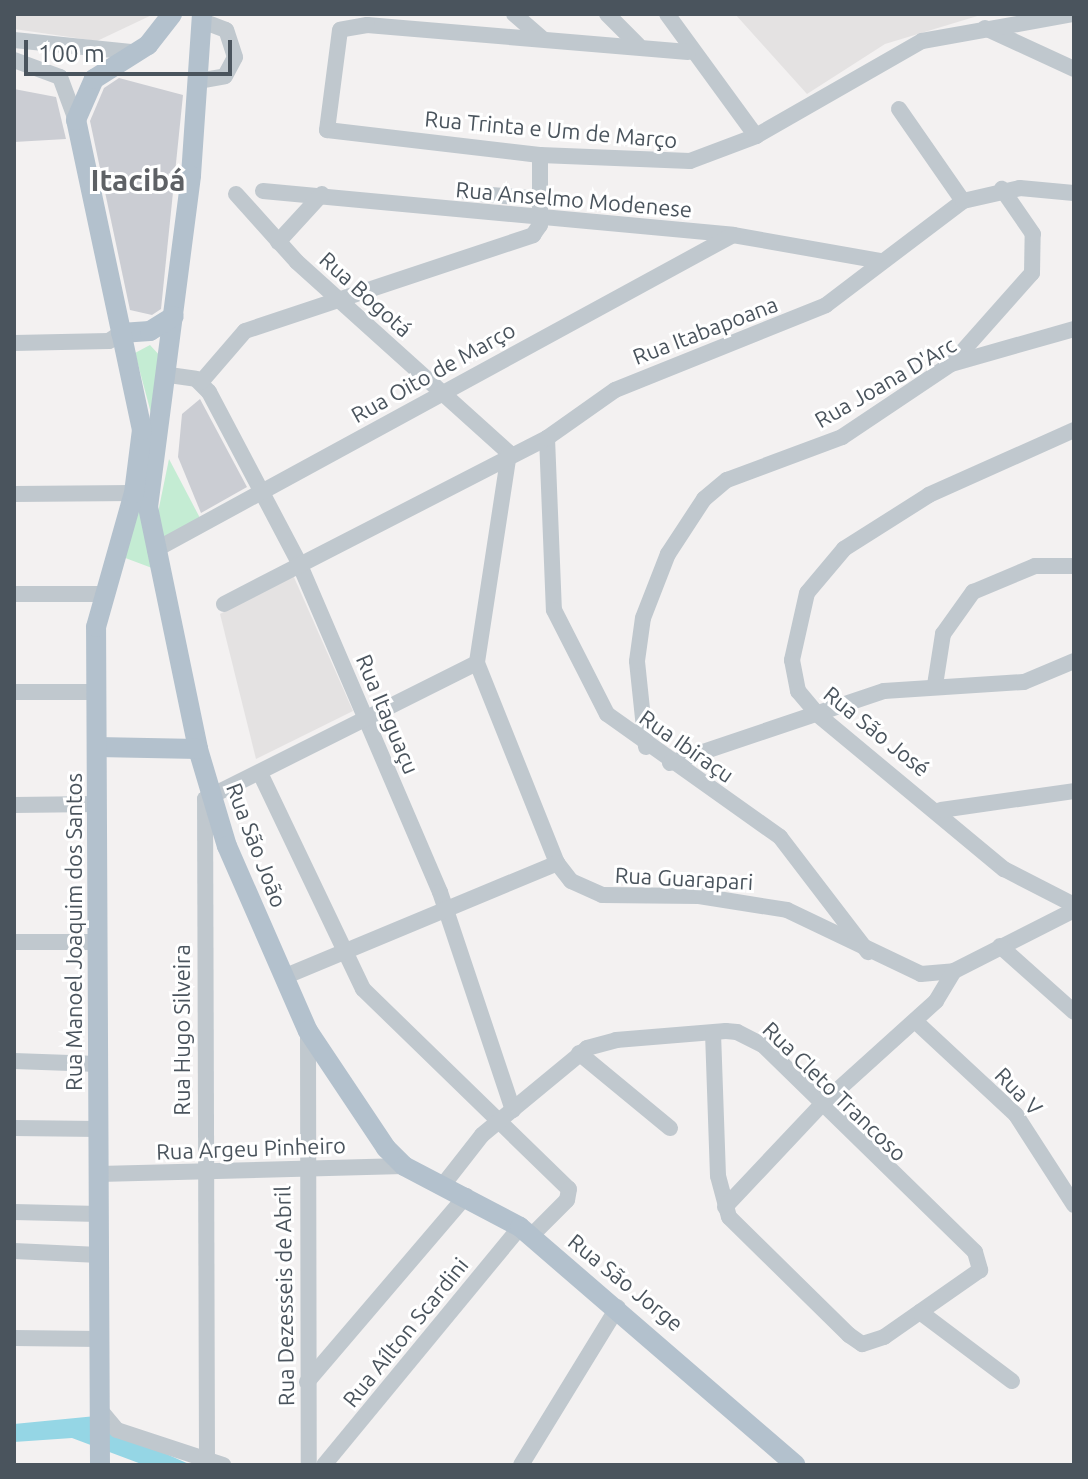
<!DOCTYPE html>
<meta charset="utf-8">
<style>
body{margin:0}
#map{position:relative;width:1088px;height:1479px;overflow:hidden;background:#f3f1f1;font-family:Ubuntu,sans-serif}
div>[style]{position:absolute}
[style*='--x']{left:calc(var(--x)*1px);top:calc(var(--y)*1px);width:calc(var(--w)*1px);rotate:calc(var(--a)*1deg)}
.education>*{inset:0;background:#e4e2e2}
.green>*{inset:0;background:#c4ecd3}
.water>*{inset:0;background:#95d6e5}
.building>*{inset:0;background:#cbcdd3}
.minor>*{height:16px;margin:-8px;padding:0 8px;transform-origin:8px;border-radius:8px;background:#c0c8ce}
.major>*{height:20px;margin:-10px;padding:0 10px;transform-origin:10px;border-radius:10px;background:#b3c1cd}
span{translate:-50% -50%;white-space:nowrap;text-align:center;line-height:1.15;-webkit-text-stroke:6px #fff;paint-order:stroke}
.street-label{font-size:22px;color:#4a545d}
.district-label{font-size:30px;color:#5e6165;font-weight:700}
.frame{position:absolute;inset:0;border:16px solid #4a545d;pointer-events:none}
.scale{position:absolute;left:24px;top:40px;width:208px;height:36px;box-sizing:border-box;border:4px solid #4a545d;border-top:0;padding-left:10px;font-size:24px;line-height:28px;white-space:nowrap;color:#4a545d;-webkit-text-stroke:6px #fff;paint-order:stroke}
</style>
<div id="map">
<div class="education">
<div style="clip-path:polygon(14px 14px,154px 14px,97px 41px,14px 29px)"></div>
<div style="clip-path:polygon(735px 14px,984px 14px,885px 44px,807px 94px)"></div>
<div style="clip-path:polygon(293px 575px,353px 711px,256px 759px,220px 614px)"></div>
</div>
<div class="green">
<div style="clip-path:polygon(150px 345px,161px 357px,152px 568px,120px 556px,152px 417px,135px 353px)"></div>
<div style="clip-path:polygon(169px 459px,200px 518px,164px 537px,155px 527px)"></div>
</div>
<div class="water">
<div style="clip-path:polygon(96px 1416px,162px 1452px,191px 1465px,144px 1465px,72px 1438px,14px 1442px,14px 1424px)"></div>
</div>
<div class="building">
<div style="clip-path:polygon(119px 78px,183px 95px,161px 309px,152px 315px,130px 310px,90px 121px,104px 88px)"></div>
<div style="clip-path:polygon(14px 89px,56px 97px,66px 139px,14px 142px)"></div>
<div style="clip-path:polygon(200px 399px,247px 487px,201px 513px,178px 457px,182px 414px)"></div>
</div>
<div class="minor">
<div style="--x:514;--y:14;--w:37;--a:41"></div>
<div style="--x:607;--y:14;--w:44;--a:45"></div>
<div style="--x:667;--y:14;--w:151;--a:53.9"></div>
<div style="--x:985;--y:28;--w:98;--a:24.7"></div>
<div style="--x:14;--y:40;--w:120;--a:5.8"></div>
<div style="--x:688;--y:52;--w:322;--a:-175.2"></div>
<div style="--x:367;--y:25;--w:27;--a:170"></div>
<div style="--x:340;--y:30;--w:101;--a:97.4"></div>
<div style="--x:327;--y:130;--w:214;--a:6.7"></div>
<div style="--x:540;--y:155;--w:150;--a:2.3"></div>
<div style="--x:690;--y:161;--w:71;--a:-20.7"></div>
<div style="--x:756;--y:136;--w:191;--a:-29.8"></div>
<div style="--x:922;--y:41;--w:154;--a:-10.1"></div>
<div style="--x:14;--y:60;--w:49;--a:20.3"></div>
<div style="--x:60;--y:77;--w:46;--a:69.6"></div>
<div style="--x:198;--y:81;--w:27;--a:-10"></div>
<div style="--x:225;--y:76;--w:21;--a:-62"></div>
<div style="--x:235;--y:57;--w:28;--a:-108"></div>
<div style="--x:226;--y:30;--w:26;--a:-159"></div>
<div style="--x:899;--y:109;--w:112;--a:55.2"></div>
<div style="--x:263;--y:191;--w:472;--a:5.3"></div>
<div style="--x:733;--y:235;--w:149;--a:10"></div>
<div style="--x:468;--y:193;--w:72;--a:4.8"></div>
<div style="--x:236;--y:194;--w:91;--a:48.1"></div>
<div style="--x:297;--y:262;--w:285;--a:42"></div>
<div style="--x:509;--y:453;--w:212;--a:98.7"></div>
<div style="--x:477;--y:663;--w:215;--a:68.2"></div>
<div style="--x:557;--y:863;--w:23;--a:52"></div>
<div style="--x:571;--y:881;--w:34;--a:24"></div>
<div style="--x:602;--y:895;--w:97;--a:0.6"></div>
<div style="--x:699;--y:896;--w:89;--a:9"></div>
<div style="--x:787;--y:910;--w:148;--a:25.5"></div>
<div style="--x:921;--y:974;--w:33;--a:-5"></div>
<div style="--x:954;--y:971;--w:135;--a:-26.9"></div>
<div style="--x:278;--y:242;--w:65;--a:-47.5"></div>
<div style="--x:14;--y:343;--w:95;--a:-1.2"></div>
<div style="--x:109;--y:341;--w:14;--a:-34"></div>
<div style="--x:953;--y:362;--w:119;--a:-48.4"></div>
<div style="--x:1032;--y:273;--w:39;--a:-89"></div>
<div style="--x:1033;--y:234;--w:55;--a:-124.6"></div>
<div style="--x:169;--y:375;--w:27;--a:8"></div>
<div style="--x:196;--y:379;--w:18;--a:45"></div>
<div style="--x:209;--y:392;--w:193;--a:62.2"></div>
<div style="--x:299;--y:563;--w:358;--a:66.8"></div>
<div style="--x:440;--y:892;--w:230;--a:71.5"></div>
<div style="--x:201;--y:382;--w:67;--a:-49.2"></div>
<div style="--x:245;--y:331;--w:304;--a:-18.4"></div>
<div style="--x:533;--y:235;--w:12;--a:-55"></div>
<div style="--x:540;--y:225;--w:70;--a:-90"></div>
<div style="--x:1074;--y:430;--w:159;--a:155.9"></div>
<div style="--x:929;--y:495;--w:101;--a:147.6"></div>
<div style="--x:844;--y:549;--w:57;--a:130.1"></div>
<div style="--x:807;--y:593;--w:69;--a:102.6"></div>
<div style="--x:792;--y:660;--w:32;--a:79"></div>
<div style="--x:798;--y:691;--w:30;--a:50"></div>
<div style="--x:817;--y:714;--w:243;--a:39.7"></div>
<div style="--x:1004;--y:869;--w:79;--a:27.2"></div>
<div style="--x:547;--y:438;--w:172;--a:87.7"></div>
<div style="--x:554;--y:610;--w:117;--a:63"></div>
<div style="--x:607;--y:714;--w:212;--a:35.4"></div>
<div style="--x:780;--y:837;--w:145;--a:52.6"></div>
<div style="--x:14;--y:494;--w:120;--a:-0.5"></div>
<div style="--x:155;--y:550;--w:658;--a:-28.59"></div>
<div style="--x:14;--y:594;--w:87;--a:0"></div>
<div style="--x:224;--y:604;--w:363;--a:-27.2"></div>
<div style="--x:547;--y:438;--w:83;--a:-35.2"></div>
<div style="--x:615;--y:390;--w:227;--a:-21.9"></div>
<div style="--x:826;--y:305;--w:172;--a:-37.2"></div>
<div style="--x:963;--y:201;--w:58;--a:-12.8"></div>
<div style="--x:1020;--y:188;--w:54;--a:5.3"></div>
<div style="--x:935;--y:685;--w:52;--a:-81.1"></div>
<div style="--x:943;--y:634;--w:52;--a:-54.5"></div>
<div style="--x:973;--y:592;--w:67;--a:-22.8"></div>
<div style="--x:1035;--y:566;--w:39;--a:0"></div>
<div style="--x:14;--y:692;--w:82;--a:0"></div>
<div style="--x:646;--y:747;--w:86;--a:-96"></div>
<div style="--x:637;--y:661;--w:43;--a:-82.1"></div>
<div style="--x:643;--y:618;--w:69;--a:-68.7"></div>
<div style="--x:668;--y:554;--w:66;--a:-56.8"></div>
<div style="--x:704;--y:499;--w:30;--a:-40"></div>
<div style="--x:727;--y:480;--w:123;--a:-20.5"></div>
<div style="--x:842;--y:437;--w:131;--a:-33.8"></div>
<div style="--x:951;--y:364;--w:128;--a:-15.9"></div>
<div style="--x:670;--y:763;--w:226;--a:-18.6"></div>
<div style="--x:884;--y:691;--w:140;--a:-3.7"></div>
<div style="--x:1024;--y:682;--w:54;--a:-22.8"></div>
<div style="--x:260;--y:773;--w:239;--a:64.5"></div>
<div style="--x:363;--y:989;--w:287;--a:44.2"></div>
<div style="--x:569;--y:1189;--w:11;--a:100"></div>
<div style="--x:567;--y:1200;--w:51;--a:135"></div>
<div style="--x:14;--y:805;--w:83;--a:-0.7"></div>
<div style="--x:941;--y:810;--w:134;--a:-8.1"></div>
<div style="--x:14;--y:942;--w:83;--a:0"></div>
<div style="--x:1000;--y:946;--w:99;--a:41.7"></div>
<div style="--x:286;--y:976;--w:294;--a:-22.6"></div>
<div style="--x:915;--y:1021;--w:138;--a:42.9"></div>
<div style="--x:1016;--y:1115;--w:107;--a:57.2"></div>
<div style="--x:308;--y:1031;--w:434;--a:89.9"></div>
<div style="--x:579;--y:1053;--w:118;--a:39.5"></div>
<div style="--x:14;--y:1061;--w:84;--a:2"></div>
<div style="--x:14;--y:1128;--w:84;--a:0.7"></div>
<div style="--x:99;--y:1174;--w:305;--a:-1.5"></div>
<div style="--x:443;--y:1185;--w:63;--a:-52"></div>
<div style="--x:482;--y:1135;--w:136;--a:-39.6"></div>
<div style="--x:587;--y:1048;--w:30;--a:-15"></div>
<div style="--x:616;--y:1040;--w:110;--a:-4.7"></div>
<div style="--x:726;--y:1031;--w:11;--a:5"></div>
<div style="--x:737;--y:1032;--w:29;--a:27"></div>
<div style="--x:763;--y:1045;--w:296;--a:44.3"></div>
<div style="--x:975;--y:1252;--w:19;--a:74"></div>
<div style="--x:980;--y:1270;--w:117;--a:145.1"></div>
<div style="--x:884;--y:1337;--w:23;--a:162"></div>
<div style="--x:862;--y:1344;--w:16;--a:-145"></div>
<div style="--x:849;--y:1335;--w:168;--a:-135.5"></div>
<div style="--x:729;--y:1217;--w:42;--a:-105"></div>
<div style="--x:718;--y:1176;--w:143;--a:-92"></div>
<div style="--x:725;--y:1207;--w:140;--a:-46.7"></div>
<div style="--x:821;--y:1105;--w:155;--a:-42.1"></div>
<div style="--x:936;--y:1001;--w:35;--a:-59"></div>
<div style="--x:14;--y:1212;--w:85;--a:1.3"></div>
<div style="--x:14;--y:1251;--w:85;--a:2.7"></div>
<div style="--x:920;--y:1312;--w:115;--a:36.9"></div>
<div style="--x:14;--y:1338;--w:86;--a:0.7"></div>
<div style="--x:307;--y:1382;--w:245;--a:-49.5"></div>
<div style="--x:100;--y:1410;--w:26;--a:50"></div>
<div style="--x:117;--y:1430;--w:112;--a:18.3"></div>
<div style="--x:207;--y:1461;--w:662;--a:-90.17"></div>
<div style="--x:205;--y:799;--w:304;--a:-26.6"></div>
<div style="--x:324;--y:1465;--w:308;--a:-50.5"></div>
<div style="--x:521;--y:1465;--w:185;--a:-58.5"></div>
</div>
<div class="major">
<div style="--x:202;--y:14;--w:162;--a:93.9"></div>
<div style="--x:191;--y:176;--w:334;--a:97.4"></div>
<div style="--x:148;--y:507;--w:247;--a:78.3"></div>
<div style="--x:198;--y:749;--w:101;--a:73.4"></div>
<div style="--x:227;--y:846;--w:202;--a:66.4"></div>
<div style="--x:308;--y:1031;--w:141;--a:56.3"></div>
<div style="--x:386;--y:1148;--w:25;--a:45"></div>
<div style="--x:404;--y:1166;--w:131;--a:27.7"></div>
<div style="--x:520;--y:1227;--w:364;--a:40.8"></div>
<div style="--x:121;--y:333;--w:29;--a:-4"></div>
<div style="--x:150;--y:331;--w:28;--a:-32"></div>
<div style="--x:97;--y:747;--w:101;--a:1.1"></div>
<div style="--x:100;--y:1465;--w:838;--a:-90.27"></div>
<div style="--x:96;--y:627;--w:139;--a:-74.2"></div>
<div style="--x:134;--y:493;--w:64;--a:-82.8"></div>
<div style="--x:142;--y:430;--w:317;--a:-102"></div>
<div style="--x:76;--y:120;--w:45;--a:-66.3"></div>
<div style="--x:94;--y:79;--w:64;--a:-32.2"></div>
<div style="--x:148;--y:45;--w:39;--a:-52"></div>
</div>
<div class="street-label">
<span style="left:551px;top:129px;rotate:5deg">Rua Trinta e Um de Março</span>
<span style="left:574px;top:199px;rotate:5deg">Rua Anselmo Modenese</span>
<span style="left:366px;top:294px;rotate:42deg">Rua Bogotá</span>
<span style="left:705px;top:330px;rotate:-21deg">Rua Itabapoana</span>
<span style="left:433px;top:372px;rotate:-29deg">Rua Oito de Março</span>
<span style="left:885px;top:382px;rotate:-30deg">Rua Joana D'Arc</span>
<span style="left:388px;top:714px;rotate:67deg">Rua Itaguaçu</span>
<span style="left:877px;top:731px;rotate:39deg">Rua São José</span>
<span style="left:687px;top:746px;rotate:35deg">Rua Ibiraçu</span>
<span style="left:257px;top:845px;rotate:69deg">Rua São João</span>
<span style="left:684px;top:878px;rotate:3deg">Rua Guarapari</span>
<span style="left:74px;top:932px;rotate:-90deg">Rua Manoel Joaquim dos Santos</span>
<span style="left:182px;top:1030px;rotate:-90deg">Rua Hugo Silveira</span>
<span style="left:835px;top:1091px;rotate:44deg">Rua Cleto Trancoso</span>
<span style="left:1019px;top:1091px;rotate:46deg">Rua V</span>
<span style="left:251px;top:1148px;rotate:-2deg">Rua Argeu Pinheiro</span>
<span style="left:626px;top:1282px;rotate:39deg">Rua São Jorge</span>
<span style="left:284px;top:1296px;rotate:-91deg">Rua Dezesseis de Abril</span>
<span style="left:405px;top:1332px;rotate:-51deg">Rua Aílton Scardini</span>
</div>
<div class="district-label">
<span style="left:138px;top:180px">Itacibá</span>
</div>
<div class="frame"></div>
<div class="scale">100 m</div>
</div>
